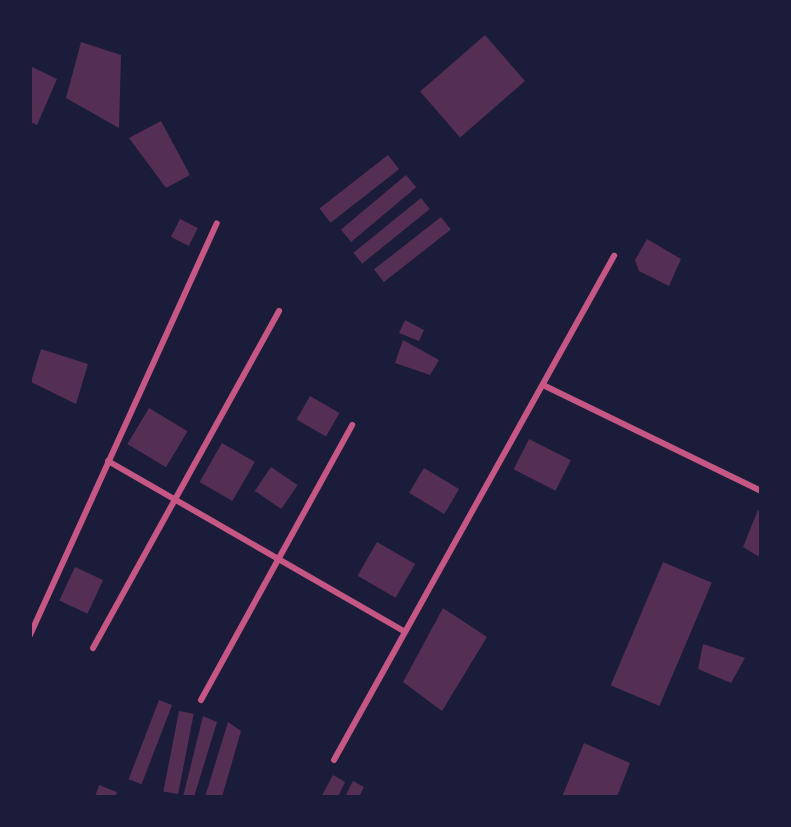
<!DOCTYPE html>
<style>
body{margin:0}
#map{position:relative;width:791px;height:827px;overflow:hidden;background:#1b1b3a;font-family:Lato,sans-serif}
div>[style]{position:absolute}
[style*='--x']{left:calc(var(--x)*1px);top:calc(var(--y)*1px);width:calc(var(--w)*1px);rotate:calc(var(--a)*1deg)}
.building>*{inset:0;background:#542f53;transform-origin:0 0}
.minor>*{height:6px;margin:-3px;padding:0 3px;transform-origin:3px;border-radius:3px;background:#c65784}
span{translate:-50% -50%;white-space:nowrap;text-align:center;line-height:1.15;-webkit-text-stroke:7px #1b1b3a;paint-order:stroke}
.frame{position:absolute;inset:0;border:32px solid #1b1b3a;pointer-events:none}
</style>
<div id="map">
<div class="building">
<div style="left:485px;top:35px;width:61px;height:86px;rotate:49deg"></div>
<div style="clip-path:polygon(81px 42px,121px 55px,119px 128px,66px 98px)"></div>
<div style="clip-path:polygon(30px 66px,57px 79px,37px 125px,30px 122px)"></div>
<div style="clip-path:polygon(161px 121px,190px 175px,166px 188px,129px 138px)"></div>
<div style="left:388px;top:155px;width:18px;height:87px;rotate:52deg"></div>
<div style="left:406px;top:175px;width:16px;height:85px;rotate:50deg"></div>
<div style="left:421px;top:198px;width:14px;height:87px;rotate:51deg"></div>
<div style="left:441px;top:217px;width:16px;height:85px;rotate:52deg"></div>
<div style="left:180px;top:219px;width:20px;height:20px;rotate:27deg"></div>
<div style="clip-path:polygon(647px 239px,681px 259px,669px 286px,639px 271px,635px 260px)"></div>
<div style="clip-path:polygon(405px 320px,424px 330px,419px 341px,399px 333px)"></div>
<div style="clip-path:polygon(403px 340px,439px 360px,430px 375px,395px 363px)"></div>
<div style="clip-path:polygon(41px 349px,88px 364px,76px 404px,31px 382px)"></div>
<div style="left:310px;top:396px;width:34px;height:27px;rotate:30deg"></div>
<div style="left:149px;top:408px;width:45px;height:42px;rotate:31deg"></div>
<div style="left:529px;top:439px;width:47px;height:34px;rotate:27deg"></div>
<div style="left:222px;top:443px;width:38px;height:45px;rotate:30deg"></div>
<div style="left:271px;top:467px;width:32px;height:29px;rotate:34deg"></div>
<div style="left:424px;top:468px;width:41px;height:29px;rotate:31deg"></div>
<div style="clip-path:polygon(758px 510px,761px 512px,761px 558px,743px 547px)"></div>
<div style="left:377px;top:542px;width:44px;height:39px;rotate:30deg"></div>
<div style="left:663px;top:562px;width:53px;height:134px;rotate:23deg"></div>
<div style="left:75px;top:567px;width:31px;height:37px;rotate:25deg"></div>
<div style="clip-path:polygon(443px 608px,487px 637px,442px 711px,403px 682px)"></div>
<div style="clip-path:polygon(703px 644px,745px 658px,731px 683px,698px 669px)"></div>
<div style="left:159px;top:700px;width:14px;height:85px;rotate:21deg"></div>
<div style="left:179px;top:711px;width:15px;height:82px;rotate:11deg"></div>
<div style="clip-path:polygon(203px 716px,217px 722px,194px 797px,183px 797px)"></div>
<div style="clip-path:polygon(228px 722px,241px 731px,222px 797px,205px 797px)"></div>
<div style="clip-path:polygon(584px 743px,630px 763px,617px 797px,562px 797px)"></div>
<div style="clip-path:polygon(333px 775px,345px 782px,338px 797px,321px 797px)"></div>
<div style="clip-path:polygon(353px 781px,364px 787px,359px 797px,345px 797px)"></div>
<div style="clip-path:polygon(99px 785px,117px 792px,115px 797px,95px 797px)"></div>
</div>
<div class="minor">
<div style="--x:543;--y:385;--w:242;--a:25.9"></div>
<div style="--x:108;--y:461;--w:341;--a:29.9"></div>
<div style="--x:30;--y:635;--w:452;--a:-65.6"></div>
<div style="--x:93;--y:648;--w:385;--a:-61.1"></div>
<div style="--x:201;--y:700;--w:314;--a:-61.2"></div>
<div style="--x:334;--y:760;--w:577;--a:-60.95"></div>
</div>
<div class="frame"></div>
</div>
